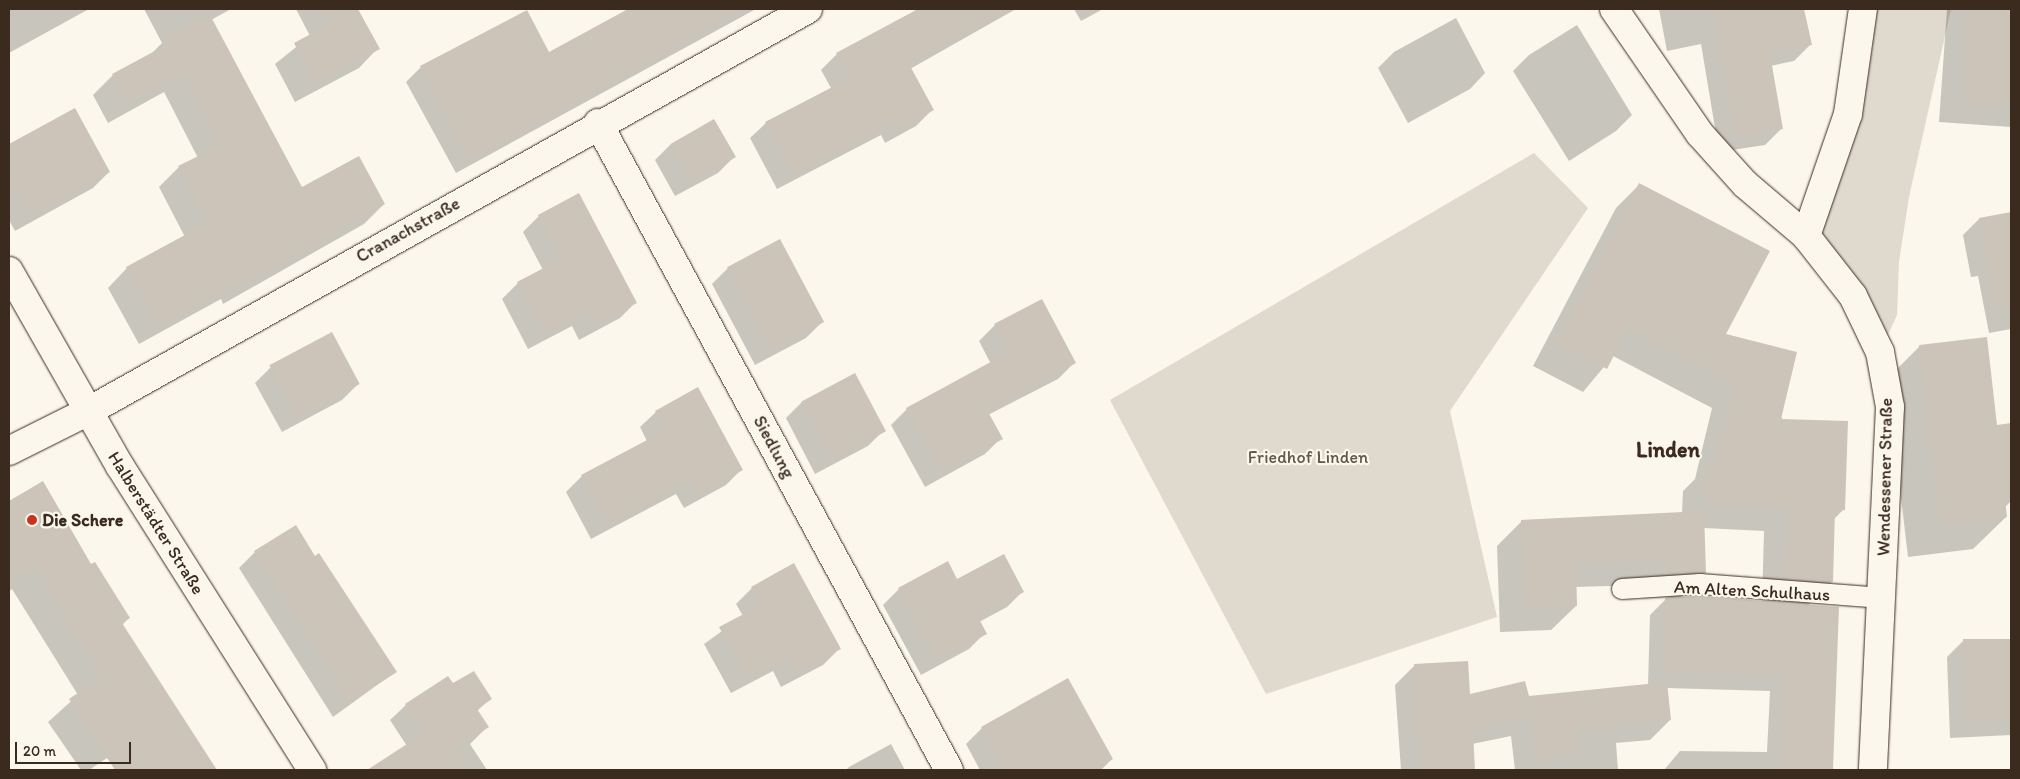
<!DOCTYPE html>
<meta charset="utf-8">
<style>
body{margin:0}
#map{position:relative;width:2020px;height:779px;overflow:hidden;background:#fbf7ec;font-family:Itim,sans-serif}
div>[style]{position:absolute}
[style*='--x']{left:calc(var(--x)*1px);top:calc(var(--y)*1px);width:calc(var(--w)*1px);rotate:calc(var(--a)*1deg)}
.green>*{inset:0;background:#dfd9ce}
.shadow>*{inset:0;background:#0003}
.building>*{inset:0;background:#ccc4b9;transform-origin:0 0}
.roads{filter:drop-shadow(0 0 1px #3b2a1e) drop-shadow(0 0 1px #3b2a1e)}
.lane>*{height:20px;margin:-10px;padding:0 10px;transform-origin:10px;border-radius:10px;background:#fbf7ec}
.street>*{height:28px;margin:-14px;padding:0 14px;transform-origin:14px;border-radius:14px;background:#fbf7ec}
.secondary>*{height:28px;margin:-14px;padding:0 14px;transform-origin:14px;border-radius:14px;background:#fbf7ec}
.dots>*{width:14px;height:14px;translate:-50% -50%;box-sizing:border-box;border:2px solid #fbf7ec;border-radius:50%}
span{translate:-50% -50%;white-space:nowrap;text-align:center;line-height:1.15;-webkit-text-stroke:4.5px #fbf7ec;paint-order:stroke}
.street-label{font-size:18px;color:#3b2a1e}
.park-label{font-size:18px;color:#64564a}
.poi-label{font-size:18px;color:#3b2a1e;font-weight:700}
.left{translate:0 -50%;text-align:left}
.district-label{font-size:22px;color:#3b2a1e;font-weight:700}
.frame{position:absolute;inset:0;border:10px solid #3b2a1e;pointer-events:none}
.scale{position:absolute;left:15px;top:742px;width:116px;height:22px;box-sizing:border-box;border:2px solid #3b2a1e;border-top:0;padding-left:6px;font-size:15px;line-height:18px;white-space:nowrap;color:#3b2a1e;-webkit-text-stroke:4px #fbf7ec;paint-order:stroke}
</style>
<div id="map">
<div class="green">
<div style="clip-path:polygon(1863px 9px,1951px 9px,1909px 197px,1899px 262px,1897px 315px,1880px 352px,1806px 236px)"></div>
<div style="clip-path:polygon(1534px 153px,1588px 208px,1450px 411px,1497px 617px,1266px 694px,1110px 400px)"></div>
</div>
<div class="shadow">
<div style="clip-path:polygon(9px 9px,89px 9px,9px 53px)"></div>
<div style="clip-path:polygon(144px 9px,231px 9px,211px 20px,302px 189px,384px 204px,364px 224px,223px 304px,221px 299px,139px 344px,108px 288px,127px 268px,185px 237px,159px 187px,179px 167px,198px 158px,164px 92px,108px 123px,93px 95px,113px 75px,149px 56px,162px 43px)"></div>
<div style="clip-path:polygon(296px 9px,357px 9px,378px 48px,359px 68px,295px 102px,275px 64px,310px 36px)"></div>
<div style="clip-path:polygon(631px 9px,756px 9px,456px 173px,406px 82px,421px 67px,527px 11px,549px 54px)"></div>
<div style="clip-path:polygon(919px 9px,1016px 9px,910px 69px,932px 110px,916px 126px,885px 143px,881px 135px,777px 189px,750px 138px,766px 123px,831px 88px,821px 70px,837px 54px)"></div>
<div style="clip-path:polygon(1074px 9px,1103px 9px,1081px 21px)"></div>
<div style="clip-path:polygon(1659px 9px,1803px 9px,1810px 45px,1794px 61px,1770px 66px,1781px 129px,1765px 145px,1719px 152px,1701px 44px,1667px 51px)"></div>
<div style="clip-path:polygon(1947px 9px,2011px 9px,2011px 127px,1939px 122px)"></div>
<div style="clip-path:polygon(1456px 18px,1485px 73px,1470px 89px,1408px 123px,1378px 68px,1394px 52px)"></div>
<div style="clip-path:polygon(1577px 25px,1632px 115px,1616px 131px,1569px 161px,1513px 71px,1529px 55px)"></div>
<div style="clip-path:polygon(74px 109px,109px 172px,93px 188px,15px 231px,9px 220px,9px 146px)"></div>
<div style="clip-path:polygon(714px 121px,734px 157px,718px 173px,675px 196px,655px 160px,671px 144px)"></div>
<div style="clip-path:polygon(evenodd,1639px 185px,1725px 335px,1844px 509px,1834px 519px,1832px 582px,1808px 605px,1838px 608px,1832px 770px,1664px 770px,1680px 751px,1767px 752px,1770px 691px,1667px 688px,1670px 720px,1650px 740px,1616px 743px,1618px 770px,1515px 770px,1511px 736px,1472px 744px,1474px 770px,1401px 770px,1395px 685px,1415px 665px,1469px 695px,1528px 698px,1648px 685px,1650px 615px,1668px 597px,1642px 598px,1642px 585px,1575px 587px,1576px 606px,1551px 630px,1500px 632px,1497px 546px,1522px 521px,1682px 513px,1683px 491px,1695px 479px,1712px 408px,1613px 356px,1583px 392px,1533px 366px,1616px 208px,1639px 185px,1704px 528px,1764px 531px,1762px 602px,1679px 599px,1705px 572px,1704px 528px)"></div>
<div style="clip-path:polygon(2011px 213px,2011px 329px,1989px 333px,1978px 276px,1971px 277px,1963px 235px,1979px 219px)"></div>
<div style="clip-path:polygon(539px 216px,636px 302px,620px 318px,579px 340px,572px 326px,528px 349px,502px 299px,518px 283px,543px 270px,523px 232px)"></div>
<div style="clip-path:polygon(728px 268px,822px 322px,806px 338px,755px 365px,712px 284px)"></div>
<div style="clip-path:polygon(995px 325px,1074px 363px,1058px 379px,988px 415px,1001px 438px,985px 454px,925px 487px,891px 425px,907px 409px,991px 364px,979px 341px)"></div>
<div style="clip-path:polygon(1920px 346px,1996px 426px,2011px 424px,2011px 501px,2005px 507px,2006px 517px,1973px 549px,1908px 557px,1887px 379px)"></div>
<div style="clip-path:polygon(271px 367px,358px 384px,342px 400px,282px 432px,255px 383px)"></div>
<div style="clip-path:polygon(802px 402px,884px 430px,868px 446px,815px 474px,786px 418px)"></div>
<div style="clip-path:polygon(656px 412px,742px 469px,726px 485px,684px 508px,676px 494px,591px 539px,566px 492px,582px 476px,647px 441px,640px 427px)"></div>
<div style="clip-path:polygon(43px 483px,91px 566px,129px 618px,122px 625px,215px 770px,115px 770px,107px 758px,89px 770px,81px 770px,48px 722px,78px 695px,12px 589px,9px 591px,9px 502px)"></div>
<div style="clip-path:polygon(255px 552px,314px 557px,395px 672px,333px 717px,239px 568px)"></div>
<div style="clip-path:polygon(957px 581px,1023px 591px,1007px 607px,979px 622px,985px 633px,969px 649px,921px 675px,883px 605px,899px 589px)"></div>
<div style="clip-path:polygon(752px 588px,839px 649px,823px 665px,781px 687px,773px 671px,731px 693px,704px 644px,743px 616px,736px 604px)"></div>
<div style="clip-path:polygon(2011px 640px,2011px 735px,1950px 738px,1947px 657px,1963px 641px)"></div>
<div style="clip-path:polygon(453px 685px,491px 698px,477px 711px,487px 727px,470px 744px,487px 770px,376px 770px,407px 746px,390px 720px,406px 705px)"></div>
<div style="clip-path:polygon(982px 728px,1112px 759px,1101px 770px,980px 770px,966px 744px)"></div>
<div style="clip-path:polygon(891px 744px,905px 770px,846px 770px,849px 767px)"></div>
</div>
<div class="building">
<div style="clip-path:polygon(325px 9px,358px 9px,380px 49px,315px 83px,294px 43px,333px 22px)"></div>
<div style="clip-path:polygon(628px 9px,742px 9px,471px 160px,420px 66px,527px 10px,549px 52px)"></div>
<div style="clip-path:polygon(918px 9px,1006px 9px,909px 64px,934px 110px,901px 128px,897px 120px,793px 174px,765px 122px,850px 78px,836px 53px)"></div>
<div style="clip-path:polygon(1714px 9px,1804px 9px,1812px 45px,1770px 54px,1783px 129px,1735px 137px)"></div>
<div style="left:1965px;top:9px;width:46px;height:94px"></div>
<div style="clip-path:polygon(209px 13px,302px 187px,359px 156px,385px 204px,243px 285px,241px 281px,159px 326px,126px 267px,207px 223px,178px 166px,221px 145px,183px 73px,128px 104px,112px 74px,168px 44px,165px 38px)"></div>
<div style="clip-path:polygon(75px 108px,110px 172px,31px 216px,9px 174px,9px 144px)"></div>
<div style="left:714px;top:119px;width:44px;height:50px;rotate:60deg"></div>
<div style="clip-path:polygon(1639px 183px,1770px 251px,1726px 334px,1797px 352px,1781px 419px,1848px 421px,1845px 510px,1835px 509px,1833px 582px,1786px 579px,1787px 507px,1705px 504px,1706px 466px,1715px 466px,1735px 384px,1628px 328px,1607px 369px,1556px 342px)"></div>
<div style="clip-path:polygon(579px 193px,637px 303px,596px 324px,588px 311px,545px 334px,517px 282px,561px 259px,538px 215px)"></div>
<div style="clip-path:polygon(2011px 212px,2011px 308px,1995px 309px,1979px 218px)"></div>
<div style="left:780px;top:239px;width:94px;height:60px;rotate:62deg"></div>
<div style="clip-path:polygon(1042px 299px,1076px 363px,987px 410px,1003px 439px,941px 472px,906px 408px,1009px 352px,994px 324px)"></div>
<div style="left:332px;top:332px;width:59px;height:71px;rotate:62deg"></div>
<div style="clip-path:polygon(1987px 337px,1997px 425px,2011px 423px,2011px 489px,2004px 490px,2007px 517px,1940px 525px,1919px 345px)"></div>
<div style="left:855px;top:373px;width:66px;height:61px;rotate:62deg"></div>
<div style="clip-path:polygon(698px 387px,743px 470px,700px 493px,692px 479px,608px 524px,581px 475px,666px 430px,655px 411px)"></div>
<div style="clip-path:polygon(43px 481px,91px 564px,95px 562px,130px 618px,122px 623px,217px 770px,117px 770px,69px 699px,102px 677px,35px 568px,9px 583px,9px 501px)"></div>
<div style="clip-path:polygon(1704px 511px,1706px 573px,1666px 574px,1666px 561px,1576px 564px,1577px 606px,1524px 608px,1521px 520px)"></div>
<div style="clip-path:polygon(296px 525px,315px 556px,319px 553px,397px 672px,350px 702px,254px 551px)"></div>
<div style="clip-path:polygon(1004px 554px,1024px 592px,978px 617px,987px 634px,937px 660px,898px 588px,948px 561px,957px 579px)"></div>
<div style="clip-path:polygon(794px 563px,841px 649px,798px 672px,789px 656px,747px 678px,719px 627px,761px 605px,751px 587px)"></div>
<div style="clip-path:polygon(1700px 596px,1839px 607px,1833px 770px,1781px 770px,1785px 676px,1663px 672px,1665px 598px)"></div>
<div style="left:2011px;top:639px;width:82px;height:48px;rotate:90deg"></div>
<div style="clip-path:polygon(1468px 661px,1470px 694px,1525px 681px,1529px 696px,1667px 682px,1671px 720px,1577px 730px,1579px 755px,1535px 760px,1531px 717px,1473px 730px,1475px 770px,1421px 770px,1414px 664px)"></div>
<div style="clip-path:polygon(474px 671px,492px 699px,477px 709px,489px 727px,456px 749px,469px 770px,367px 770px,424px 733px,405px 704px,448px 676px,453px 683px)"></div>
<div style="clip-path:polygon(1068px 678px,1113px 759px,1094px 770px,1004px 770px,981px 727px)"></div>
</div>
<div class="roads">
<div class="lane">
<div style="--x:1622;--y:589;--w:78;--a:-3.7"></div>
<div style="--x:1700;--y:584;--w:183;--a:4.4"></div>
</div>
<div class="street">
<div style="--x:1614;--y:9;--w:152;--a:55.5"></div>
<div style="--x:1700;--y:134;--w:67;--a:48"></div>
<div style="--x:1745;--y:184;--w:80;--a:40.4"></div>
<div style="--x:1806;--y:236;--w:76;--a:51.9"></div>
<div style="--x:1853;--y:296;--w:62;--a:64.3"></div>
<div style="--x:1880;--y:352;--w:56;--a:79.7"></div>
<div style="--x:1890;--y:407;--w:363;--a:92.7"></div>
<div style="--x:598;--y:123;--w:736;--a:61.52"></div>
<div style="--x:1806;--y:236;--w:129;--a:-71"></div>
<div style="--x:1848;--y:114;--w:106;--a:-81.9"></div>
<div style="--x:87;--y:412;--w:826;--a:-29.2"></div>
</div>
<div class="secondary">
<div style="--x:9;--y:271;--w:224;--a:60.4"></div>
<div style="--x:120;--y:466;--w:360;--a:57.7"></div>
<div style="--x:9;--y:451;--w:87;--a:-26.6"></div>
</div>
</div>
<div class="dots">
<div style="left:32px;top:520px;background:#c8321e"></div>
</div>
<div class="street-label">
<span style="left:408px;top:230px;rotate:-29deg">Cranachstraße</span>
<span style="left:774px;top:447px;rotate:62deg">Siedlung</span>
<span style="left:1885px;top:477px;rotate:-89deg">Wendessener Straße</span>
<span style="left:156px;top:523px;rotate:58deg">Halberstädter Straße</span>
<span style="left:1752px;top:591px;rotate:3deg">Am Alten Schulhaus</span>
</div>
<div class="park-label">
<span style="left:1308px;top:457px">Friedhof Linden</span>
</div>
<div class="poi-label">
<span class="left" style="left:42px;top:520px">Die Schere</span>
</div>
<div class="district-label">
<span style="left:1668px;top:450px">Linden</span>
</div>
<div class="frame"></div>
<div class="scale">20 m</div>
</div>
